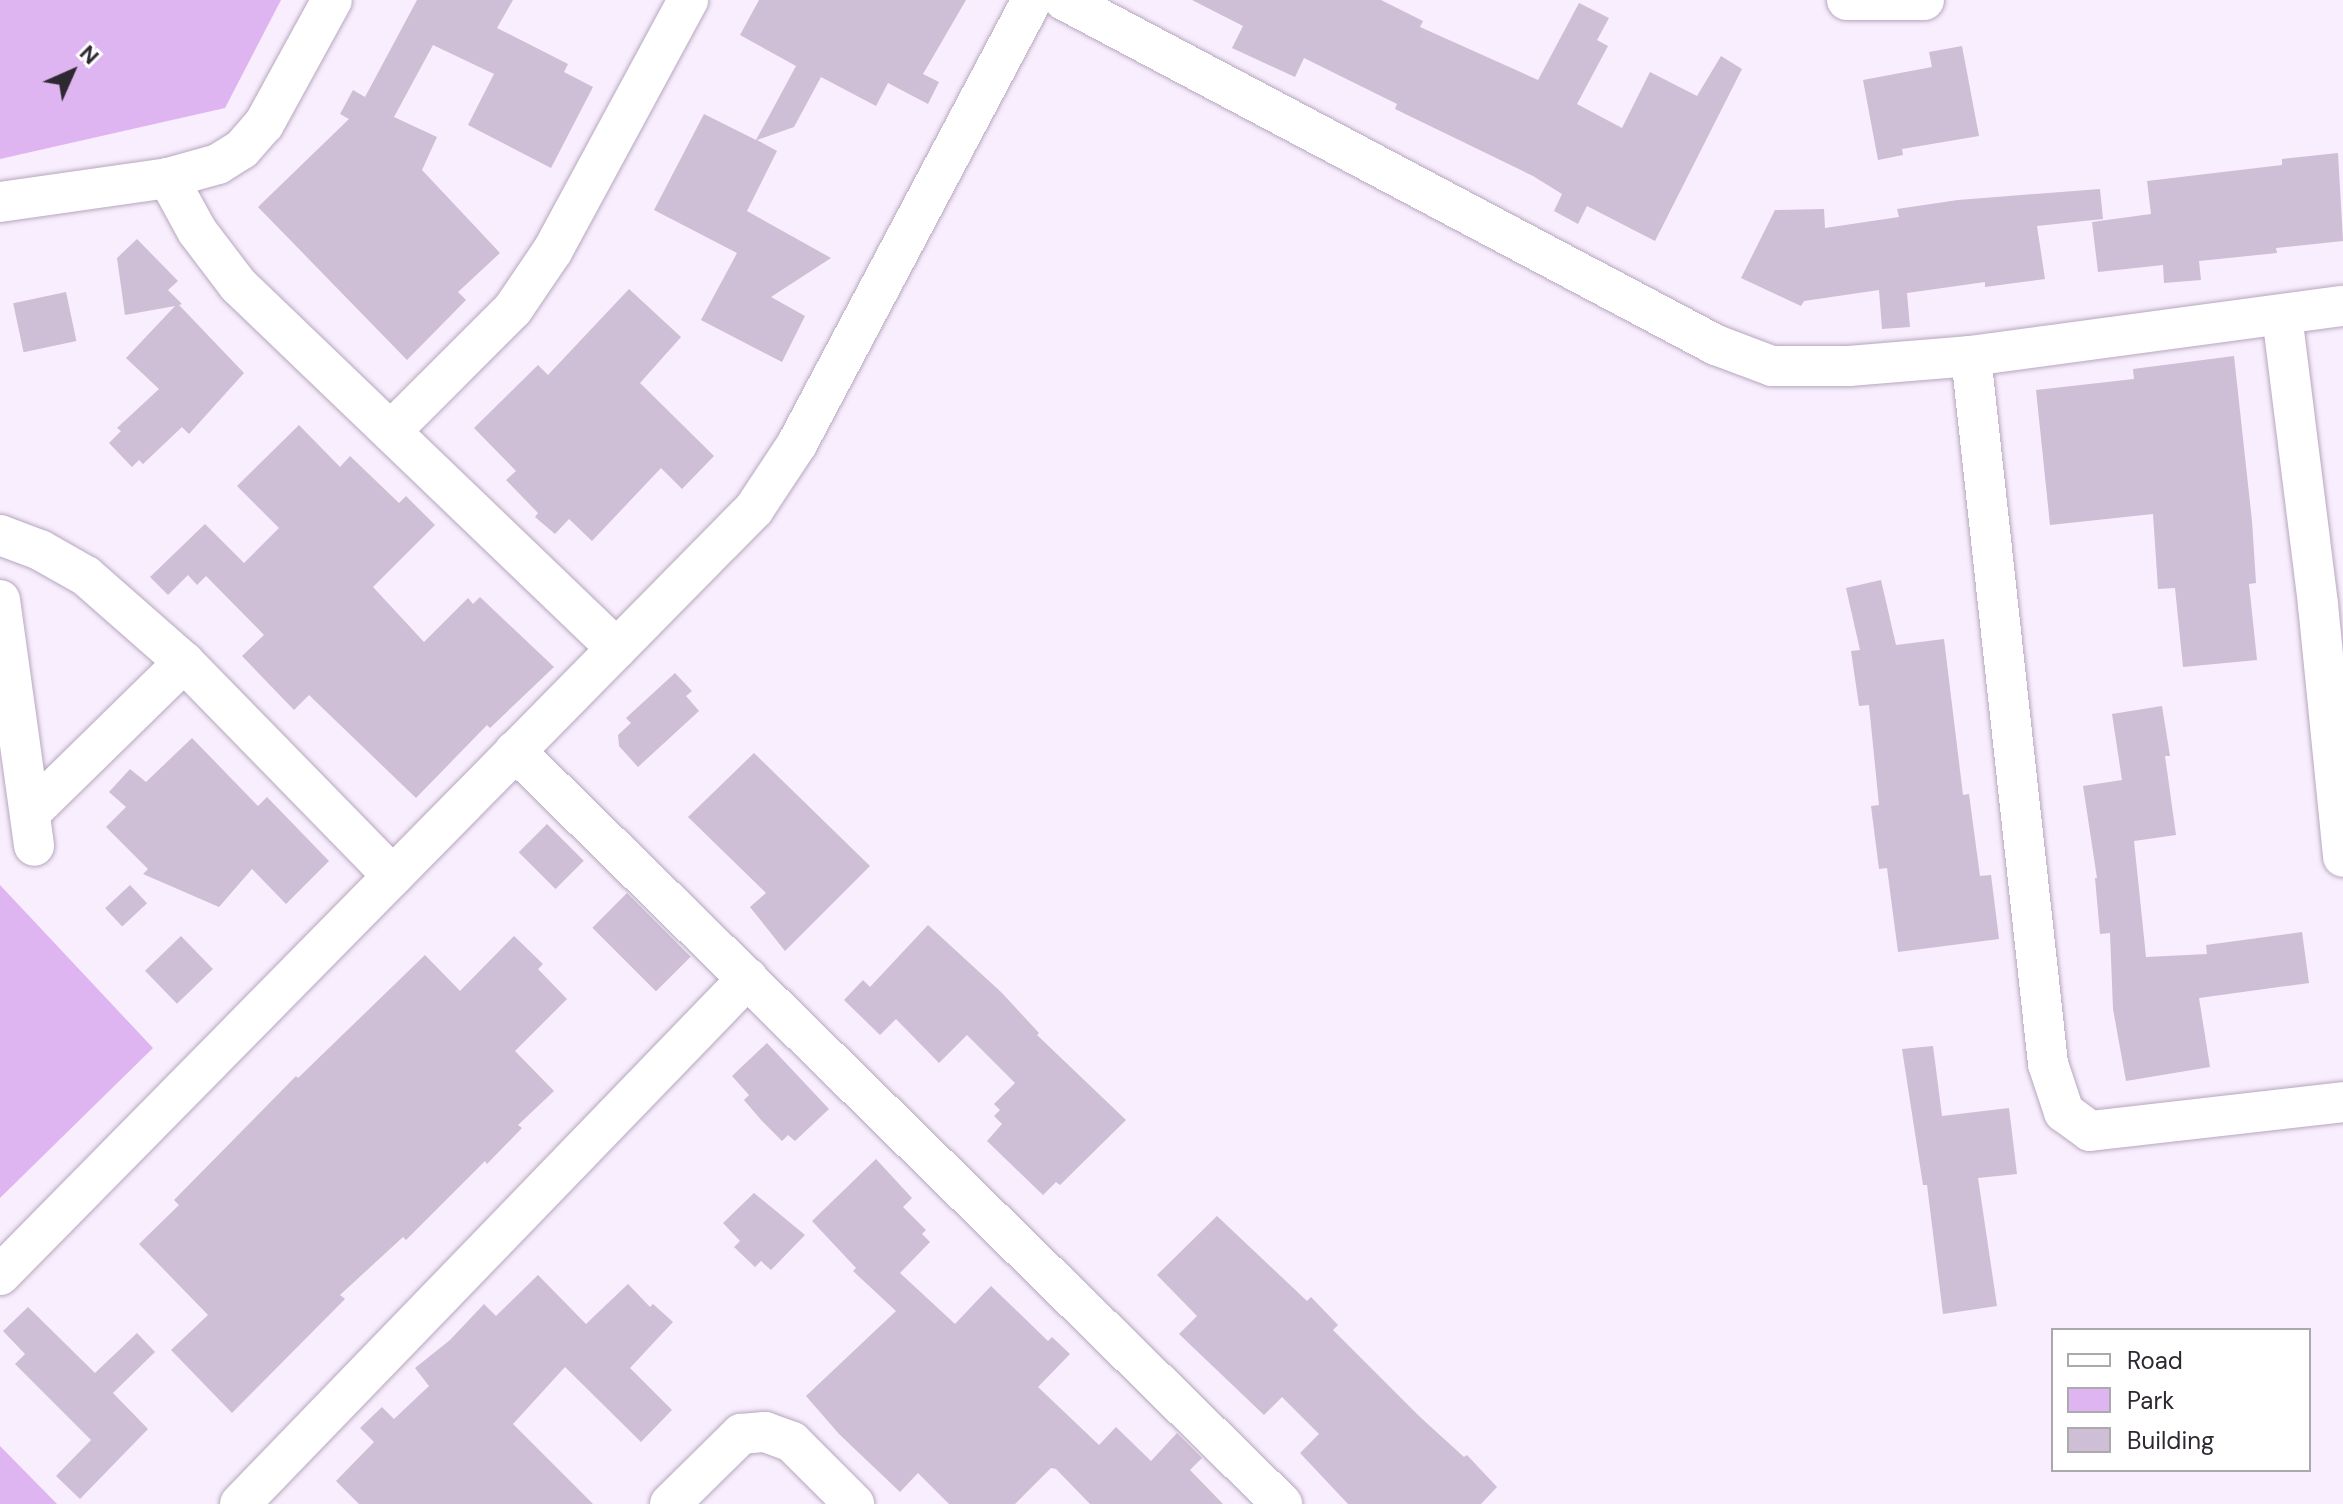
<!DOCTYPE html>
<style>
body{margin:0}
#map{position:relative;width:2343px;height:1504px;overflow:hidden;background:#f8eefd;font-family:"DM Sans",sans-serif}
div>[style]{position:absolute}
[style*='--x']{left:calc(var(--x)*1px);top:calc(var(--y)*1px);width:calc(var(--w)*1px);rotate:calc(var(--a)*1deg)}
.green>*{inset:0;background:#deb4f1}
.building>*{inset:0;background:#cebed6;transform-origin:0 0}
.roads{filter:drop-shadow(0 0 2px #b7a7bf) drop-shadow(0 0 2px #b7a7bf)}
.minor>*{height:40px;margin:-20px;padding:0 20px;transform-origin:20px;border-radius:20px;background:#fff}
span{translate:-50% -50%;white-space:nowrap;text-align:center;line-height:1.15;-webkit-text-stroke:8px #fff;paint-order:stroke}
.legend{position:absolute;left:2051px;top:1328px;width:260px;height:144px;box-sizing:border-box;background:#fff;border:2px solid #aba9ad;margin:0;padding:10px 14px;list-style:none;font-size:24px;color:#2e2831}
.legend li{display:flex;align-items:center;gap:16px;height:40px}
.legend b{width:40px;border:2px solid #aba9ad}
.north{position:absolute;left:32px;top:32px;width:80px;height:80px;-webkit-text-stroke:6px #fff;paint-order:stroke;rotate:45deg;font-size:22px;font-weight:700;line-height:32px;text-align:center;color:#2e2831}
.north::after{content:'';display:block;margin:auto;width:28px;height:36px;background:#2e2831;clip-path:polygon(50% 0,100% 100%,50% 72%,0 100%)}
</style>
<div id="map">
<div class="green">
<div style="clip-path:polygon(0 0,281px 0,225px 108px,0 159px)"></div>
<div style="clip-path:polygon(0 885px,153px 1048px,0 1198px)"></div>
<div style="clip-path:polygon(0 1446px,57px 1504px,0 1504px)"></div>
</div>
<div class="building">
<div style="clip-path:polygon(417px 0,513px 0,497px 28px,568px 64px,564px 72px,593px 87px,551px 168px,468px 125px,494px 74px,433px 45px,394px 117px,437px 137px,422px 170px,500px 253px,458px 292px,466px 300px,407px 360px,258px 207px,349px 119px,340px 114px,353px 90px,365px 97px)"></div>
<div style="clip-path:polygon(759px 0,966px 0,923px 74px,939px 82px,928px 104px,888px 83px,876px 106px,821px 77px,794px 127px,757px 140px,777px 151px,747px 211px,831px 258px,771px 297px,805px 316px,782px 362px,701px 320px,737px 253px,654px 210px,704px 114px,756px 140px,796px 66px,740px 35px)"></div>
<div style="clip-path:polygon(1192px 0,1381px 0,1423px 21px,1420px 27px,1538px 80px,1579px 3px,1609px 18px,1597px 40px,1608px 46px,1577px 104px,1622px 128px,1650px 72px,1697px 96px,1721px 56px,1742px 69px,1655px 241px,1587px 206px,1578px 224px,1554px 211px,1562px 194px,1533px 176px,1395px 109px,1397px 104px,1304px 58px,1295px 77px,1232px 48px,1243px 26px)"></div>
<div style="clip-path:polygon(1962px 46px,1979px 136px,1902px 149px,1903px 155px,1878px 160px,1863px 80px,1932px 67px,1929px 52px)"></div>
<div style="clip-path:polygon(2338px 153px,2343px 241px,2276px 248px,2277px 253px,2199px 261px,2201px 280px,2164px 283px,2163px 265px,2098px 272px,2092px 222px,2151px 214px,2147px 181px,2282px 165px,2282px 159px)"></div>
<div style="clip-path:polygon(2100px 189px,2103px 219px,2037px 226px,2045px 279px,1985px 287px,1985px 282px,1907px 293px,1910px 327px,1882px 329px,1879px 290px,1804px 301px,1801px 306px,1741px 278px,1775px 210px,1824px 209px,1825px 228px,1899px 217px,1897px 209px,1958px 200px)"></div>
<div style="clip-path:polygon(137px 239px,178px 281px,168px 290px,182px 304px,179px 305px,244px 373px,189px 434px,182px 427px,143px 464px,139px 460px,132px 467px,109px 443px,121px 431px,117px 428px,159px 389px,126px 358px,175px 306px,125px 315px,117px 258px)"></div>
<div style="clip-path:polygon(629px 289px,681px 337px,640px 383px,714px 456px,682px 489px,661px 468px,592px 541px,569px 519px,555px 534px,535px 517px,538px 513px,506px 480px,516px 471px,474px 428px,538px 365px,548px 375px)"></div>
<div style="left:66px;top:292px;width:50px;height:54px;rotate:78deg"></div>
<div style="clip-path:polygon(2234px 356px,2252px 521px,2256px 583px,2249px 584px,2257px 660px,2183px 667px,2175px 588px,2158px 589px,2153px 514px,2050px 525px,2036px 390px,2134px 379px,2133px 369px)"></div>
<div style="clip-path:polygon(299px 425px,340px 467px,350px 456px,399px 503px,406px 496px,435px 525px,373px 587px,424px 642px,468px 598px,473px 604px,480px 597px,554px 667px,490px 728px,487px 725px,416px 798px,309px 695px,294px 710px,242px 656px,264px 635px,206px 576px,197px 585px,188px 575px,168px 595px,150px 577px,205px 524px,244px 563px,279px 528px,237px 486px)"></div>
<div style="clip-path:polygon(1881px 580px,1896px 645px,1944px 639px,1963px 795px,1969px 794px,1980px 876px,1991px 875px,1999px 939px,1898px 952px,1887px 868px,1879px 869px,1871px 806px,1879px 805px,1869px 705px,1859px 706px,1851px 651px,1860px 650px,1846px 588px)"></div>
<div style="clip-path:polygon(675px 673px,692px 691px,686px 696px,699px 711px,638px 767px,619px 746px,618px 735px,631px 723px,626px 718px)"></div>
<div style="clip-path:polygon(2162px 706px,2170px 756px,2165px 756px,2176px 835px,2134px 841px,2146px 957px,2207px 954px,2206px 945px,2302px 932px,2309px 983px,2199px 998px,2210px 1067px,2126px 1081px,2113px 1009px,2110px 933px,2100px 934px,2095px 878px,2097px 878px,2083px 786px,2122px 780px,2112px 714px)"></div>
<div style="clip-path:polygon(192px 738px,258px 806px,267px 797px,329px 861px,286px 904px,252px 869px,219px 907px,143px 874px,148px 869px,106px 827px,126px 807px,109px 792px,130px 769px,146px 782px)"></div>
<div style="clip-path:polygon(754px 753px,870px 866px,785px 951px,750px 907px,766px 893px,688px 817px)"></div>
<div style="left:547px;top:824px;width:52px;height:40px;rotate:45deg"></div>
<div style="left:130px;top:885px;width:25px;height:34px;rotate:47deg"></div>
<div style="left:627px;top:893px;width:90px;height:49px;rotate:45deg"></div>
<div style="clip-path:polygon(928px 925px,1001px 992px,1039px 1033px,1037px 1035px,1126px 1120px,1060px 1185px,1056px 1182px,1043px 1195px,987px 1141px,1002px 1124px,994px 1116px,1000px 1110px,994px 1104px,1015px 1083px,967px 1035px,939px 1063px,896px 1019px,880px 1035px,844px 1000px,863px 980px,870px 987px)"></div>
<div style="left:181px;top:936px;width:46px;height:50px;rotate:46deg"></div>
<div style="clip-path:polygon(514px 936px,543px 964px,538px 969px,567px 999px,515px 1051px,554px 1091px,518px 1125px,522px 1128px,487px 1164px,485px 1161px,406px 1240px,403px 1237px,340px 1295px,345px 1299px,232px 1413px,171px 1350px,208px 1315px,139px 1244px,179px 1205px,174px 1200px,296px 1076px,298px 1078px,425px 955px,460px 991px)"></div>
<div style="clip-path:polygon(767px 1043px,829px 1109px,795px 1141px,788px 1135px,782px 1141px,762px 1121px,744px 1100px,749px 1095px,732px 1076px)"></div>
<div style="clip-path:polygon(1933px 1046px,1942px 1116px,2009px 1108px,2017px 1174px,1978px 1178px,1997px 1306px,1943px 1314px,1927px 1185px,1923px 1185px,1902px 1049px)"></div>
<div style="clip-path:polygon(876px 1159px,912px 1198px,903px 1207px,926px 1230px,922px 1234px,930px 1242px,900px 1273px,955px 1324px,991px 1286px,1048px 1341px,1052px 1337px,1070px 1354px,1038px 1387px,1099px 1445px,1116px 1427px,1151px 1461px,1177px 1433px,1202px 1458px,1190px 1470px,1223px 1504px,1090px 1504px,1056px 1469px,1051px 1468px,1015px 1504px,949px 1504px,918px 1473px,900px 1492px,839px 1434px,806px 1396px,896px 1311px,853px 1271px,856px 1268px,812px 1221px)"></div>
<div style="clip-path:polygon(754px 1193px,805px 1235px,771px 1270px,761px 1261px,755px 1267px,734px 1247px,740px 1241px,723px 1223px)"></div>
<div style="clip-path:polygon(1217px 1216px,1307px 1301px,1311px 1297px,1338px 1325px,1333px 1330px,1420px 1417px,1464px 1457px,1467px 1455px,1497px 1487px,1481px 1504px,1348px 1504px,1300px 1453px,1319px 1434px,1282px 1397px,1264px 1415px,1179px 1334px,1197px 1316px,1157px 1275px)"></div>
<div style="clip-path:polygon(538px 1275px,586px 1324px,628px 1284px,650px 1307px,653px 1304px,673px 1322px,630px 1368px,672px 1410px,641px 1442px,565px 1367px,513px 1424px,593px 1504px,359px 1504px,336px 1481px,374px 1442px,360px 1428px,382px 1407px,394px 1419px,429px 1386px,415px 1368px,450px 1340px,484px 1304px,496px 1316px)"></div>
<div style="clip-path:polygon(28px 1307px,95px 1373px,137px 1333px,155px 1352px,113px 1393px,148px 1429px,80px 1499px,56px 1476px,91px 1440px,15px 1364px,25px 1354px,3px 1331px)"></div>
</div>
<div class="roads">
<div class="minor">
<div style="--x:1064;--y:0;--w:738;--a:27.89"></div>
<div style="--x:1716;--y:345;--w:60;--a:20.6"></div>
<div style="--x:1772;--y:366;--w:77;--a:0"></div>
<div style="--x:1849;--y:366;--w:122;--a:-4.7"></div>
<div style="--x:1971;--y:356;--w:375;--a:-7.7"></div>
<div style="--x:1847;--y:0;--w:77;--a:0"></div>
<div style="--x:168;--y:178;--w:60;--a:61.3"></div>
<div style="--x:197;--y:231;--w:68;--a:52.8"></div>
<div style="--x:238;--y:285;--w:525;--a:43.84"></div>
<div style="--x:0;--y:202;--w:170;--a:-8.1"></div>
<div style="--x:168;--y:178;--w:52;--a:-15.6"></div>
<div style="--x:218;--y:164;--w:28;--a:-32"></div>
<div style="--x:242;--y:149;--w:33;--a:-49"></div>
<div style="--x:264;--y:124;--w:141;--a:-61.3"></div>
<div style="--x:2282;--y:315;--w:292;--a:82.9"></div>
<div style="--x:2318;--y:605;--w:253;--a:84.3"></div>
<div style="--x:1971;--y:356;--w:712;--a:83.79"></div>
<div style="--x:2048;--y:1064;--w:51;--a:71.6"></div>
<div style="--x:2064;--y:1112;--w:32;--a:36"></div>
<div style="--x:2090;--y:1131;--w:255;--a:-6.5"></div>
<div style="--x:392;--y:430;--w:171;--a:-45"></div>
<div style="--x:513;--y:309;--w:71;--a:-55.9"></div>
<div style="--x:553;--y:250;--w:284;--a:-61.6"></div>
<div style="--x:0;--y:535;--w:43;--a:20.6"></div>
<div style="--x:40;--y:550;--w:53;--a:29.5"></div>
<div style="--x:86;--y:576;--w:130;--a:41.3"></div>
<div style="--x:184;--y:662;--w:299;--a:45.7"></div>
<div style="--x:0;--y:600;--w:248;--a:82.1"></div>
<div style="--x:515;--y:751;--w:1075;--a:44.47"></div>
<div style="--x:30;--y:813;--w:216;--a:-44.4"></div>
<div style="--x:0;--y:1275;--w:1075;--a:-45.45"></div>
<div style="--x:754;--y:509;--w:78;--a:-56.5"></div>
<div style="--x:797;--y:444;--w:502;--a:-62.11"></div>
<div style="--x:240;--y:1504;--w:731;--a:-46"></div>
<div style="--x:670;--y:1504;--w:100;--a:-44.6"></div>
<div style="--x:741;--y:1434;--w:24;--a:-5"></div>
<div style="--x:765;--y:1432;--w:29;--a:20"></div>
<div style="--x:792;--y:1442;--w:88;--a:45"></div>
</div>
</div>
<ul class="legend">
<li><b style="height:10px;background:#fff"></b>Road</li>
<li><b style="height:22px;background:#deb4f1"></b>Park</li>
<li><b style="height:22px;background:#cebed6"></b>Building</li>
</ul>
<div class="north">N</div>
</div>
